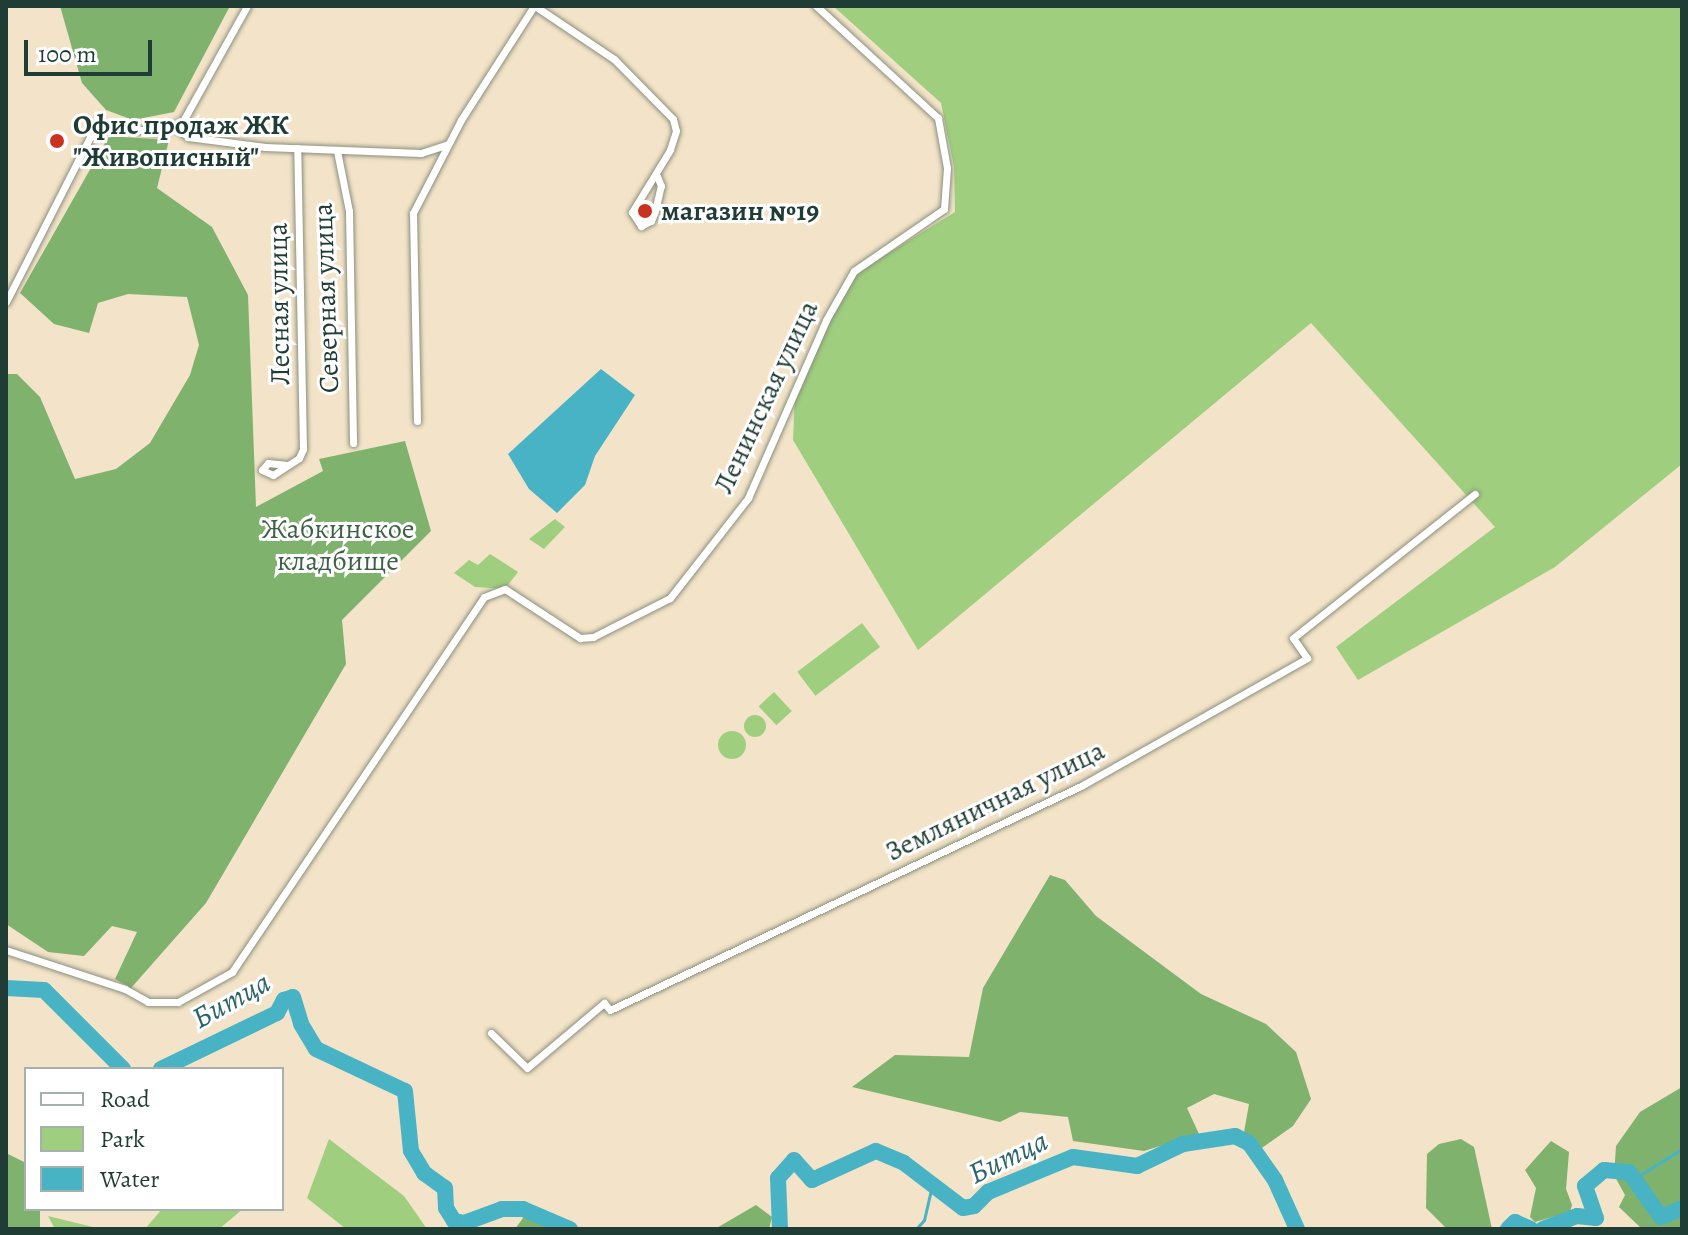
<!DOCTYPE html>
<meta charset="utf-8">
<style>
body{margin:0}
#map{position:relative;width:1688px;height:1235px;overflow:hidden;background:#f3e3c8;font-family:Alegreya,serif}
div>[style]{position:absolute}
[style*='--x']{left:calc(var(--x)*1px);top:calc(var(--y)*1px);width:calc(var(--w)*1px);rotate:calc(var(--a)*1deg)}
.green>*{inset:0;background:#9fcf7e;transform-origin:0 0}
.round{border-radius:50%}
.forest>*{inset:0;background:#7fb26d}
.water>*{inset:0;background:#47b3c5}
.stream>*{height:3px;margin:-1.5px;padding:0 1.5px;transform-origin:1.5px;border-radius:1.5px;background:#47b3c5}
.river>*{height:16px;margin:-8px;padding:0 8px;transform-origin:8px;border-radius:8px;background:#47b3c5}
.roads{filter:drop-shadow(0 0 2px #89907e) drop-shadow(0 0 2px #89907e)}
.minor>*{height:7px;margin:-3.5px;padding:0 3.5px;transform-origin:3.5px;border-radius:3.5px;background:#fff}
.dots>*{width:22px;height:22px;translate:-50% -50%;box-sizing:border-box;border:4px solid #fff;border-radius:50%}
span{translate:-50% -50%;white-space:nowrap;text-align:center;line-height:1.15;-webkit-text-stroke:6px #fff;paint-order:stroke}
.poi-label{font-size:28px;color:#1f3d34;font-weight:700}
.left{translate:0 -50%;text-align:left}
.street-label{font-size:28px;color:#1f3d34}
.park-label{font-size:28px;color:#3f6246}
.water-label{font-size:30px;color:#2d6667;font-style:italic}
.frame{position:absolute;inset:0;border:8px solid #1f3d34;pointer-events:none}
.legend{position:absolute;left:24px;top:1067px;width:260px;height:144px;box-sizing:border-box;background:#fff;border:2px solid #a5b1ae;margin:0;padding:10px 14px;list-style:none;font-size:24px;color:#1f3d34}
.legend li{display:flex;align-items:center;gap:16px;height:40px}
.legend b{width:40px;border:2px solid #a5b1ae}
.scale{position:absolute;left:24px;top:40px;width:128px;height:36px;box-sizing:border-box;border:4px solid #1f3d34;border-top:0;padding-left:10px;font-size:24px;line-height:28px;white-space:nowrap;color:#1f3d34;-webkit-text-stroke:6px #fff;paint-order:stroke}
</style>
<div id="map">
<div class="green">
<div style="clip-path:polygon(833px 6px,1682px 6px,1682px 464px,1555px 567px,1358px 680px,1336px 647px,1495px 527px,1311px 323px,918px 650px,793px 440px,795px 394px,853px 275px,955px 212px,954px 167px,941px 103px)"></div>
<div style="clip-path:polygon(555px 519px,565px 527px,544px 549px,529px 539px)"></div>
<div style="clip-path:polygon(490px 554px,518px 572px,505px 589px,475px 587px,454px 573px,469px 560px,478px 565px)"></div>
<div style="left:862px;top:623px;width:30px;height:81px;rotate:53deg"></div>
<div style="left:774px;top:692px;width:26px;height:21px;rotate:47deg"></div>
<div class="round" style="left:744px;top:715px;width:22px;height:22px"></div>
<div class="round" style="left:718px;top:731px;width:28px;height:28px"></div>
<div style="clip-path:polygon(329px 1139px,404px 1196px,427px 1229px,346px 1229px,307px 1198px)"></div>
<div style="clip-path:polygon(162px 1209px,243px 1209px,219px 1229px,145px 1229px)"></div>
<div style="clip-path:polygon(48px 1216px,101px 1229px,55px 1229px)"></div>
</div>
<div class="forest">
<div style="clip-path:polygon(60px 6px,230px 6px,174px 112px,133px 120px,106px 110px,82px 83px)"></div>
<div style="clip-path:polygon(109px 136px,169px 140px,157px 188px,212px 227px,248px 295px,256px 507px,323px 471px,319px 459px,405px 441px,431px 531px,342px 620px,346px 664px,206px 903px,131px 988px,115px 979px,137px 932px,112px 926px,84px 956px,48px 952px,6px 924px,6px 374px,17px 374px,40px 397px,75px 479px,116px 469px,150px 443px,190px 375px,199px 345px,187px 297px,128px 294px,98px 303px,89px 333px,54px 324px,20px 293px)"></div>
<div style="clip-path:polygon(1050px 875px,1065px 880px,1096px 916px,1201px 994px,1266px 1024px,1296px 1052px,1311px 1099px,1293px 1126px,1259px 1150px,1243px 1138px,1249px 1104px,1214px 1094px,1187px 1108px,1199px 1134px,1144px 1151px,1073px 1141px,1068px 1117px,1020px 1112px,1000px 1122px,852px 1087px,895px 1055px,969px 1057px,983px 988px)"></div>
<div style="clip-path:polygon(1682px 1087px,1682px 1229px,1642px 1229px,1619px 1207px,1625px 1195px,1614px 1175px,1616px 1146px,1640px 1112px)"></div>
<div style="clip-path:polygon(1461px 1139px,1474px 1147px,1492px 1229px,1447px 1229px,1426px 1208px,1427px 1154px,1439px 1144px)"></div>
<div style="clip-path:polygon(1551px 1141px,1569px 1152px,1566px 1189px,1572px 1205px,1570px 1212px,1535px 1222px,1530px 1217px,1536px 1188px,1525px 1170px)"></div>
<div style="clip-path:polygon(6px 1153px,26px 1163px,26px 1209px,40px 1209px,40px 1229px,6px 1229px)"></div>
<div style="clip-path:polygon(756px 1205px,772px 1217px,769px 1229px,715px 1229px)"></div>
<div style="clip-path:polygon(526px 1214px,549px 1225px,548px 1229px,515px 1229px)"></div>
</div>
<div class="water">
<div style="clip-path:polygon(601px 369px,635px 395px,595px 456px,585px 485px,557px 513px,529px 489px,508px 454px)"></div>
</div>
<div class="stream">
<div style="--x:1635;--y:1178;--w:55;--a:-31.7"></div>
<div style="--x:560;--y:1229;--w:4;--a:-76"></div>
<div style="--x:916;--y:1229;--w:12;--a:-48"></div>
<div style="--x:924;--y:1220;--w:35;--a:-77"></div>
</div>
<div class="river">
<div style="--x:6;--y:988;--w:38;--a:3"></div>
<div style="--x:44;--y:990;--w:112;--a:45"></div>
<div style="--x:161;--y:1069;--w:129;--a:-25.8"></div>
<div style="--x:277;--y:1013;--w:15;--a:-62"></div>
<div style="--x:284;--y:1000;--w:9;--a:-18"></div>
<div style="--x:293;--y:997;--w:28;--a:73"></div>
<div style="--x:301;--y:1024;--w:29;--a:59"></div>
<div style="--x:316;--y:1049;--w:98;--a:25.3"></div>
<div style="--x:405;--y:1091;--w:60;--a:84.3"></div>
<div style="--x:411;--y:1151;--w:26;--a:59"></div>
<div style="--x:424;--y:1173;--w:26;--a:36"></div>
<div style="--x:445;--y:1188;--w:20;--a:87"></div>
<div style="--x:446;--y:1208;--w:15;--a:58"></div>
<div style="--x:454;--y:1221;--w:10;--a:11"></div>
<div style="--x:464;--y:1223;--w:40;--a:-20.2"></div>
<div style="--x:502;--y:1209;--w:21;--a:0"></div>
<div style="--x:523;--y:1209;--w:51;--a:23.1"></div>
<div style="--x:780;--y:1229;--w:51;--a:-92.2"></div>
<div style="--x:778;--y:1178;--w:24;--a:-48"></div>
<div style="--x:794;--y:1160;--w:27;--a:48"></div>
<div style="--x:812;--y:1180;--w:70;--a:-24.4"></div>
<div style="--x:876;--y:1151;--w:30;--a:23"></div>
<div style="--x:904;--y:1163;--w:74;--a:37.3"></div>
<div style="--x:963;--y:1208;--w:11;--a:-10"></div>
<div style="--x:974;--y:1206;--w:20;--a:-45"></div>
<div style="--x:988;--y:1192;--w:92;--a:-22.4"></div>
<div style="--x:1073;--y:1157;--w:65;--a:8"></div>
<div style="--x:1137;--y:1166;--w:51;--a:-25.6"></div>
<div style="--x:1183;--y:1144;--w:53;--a:-8.7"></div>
<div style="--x:1235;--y:1136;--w:16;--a:27"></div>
<div style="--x:1249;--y:1143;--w:45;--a:54.9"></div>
<div style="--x:1275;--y:1180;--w:54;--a:65.8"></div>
<div style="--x:1508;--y:1229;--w:10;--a:-45"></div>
<div style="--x:1515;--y:1222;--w:17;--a:24"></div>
<div style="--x:1543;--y:1229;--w:36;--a:-21"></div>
<div style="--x:1577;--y:1216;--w:19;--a:6"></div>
<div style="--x:1596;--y:1218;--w:34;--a:-109"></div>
<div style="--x:1585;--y:1186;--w:25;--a:-40"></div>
<div style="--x:1604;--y:1170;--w:25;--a:5"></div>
<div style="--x:1629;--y:1172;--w:55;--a:54.6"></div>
<div style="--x:1661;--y:1217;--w:23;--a:-23"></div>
</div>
<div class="roads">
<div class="minor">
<div style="--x:535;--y:6;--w:95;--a:33.9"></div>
<div style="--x:614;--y:59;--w:84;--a:45.5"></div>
<div style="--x:673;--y:119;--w:12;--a:76"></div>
<div style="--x:676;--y:131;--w:20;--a:108"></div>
<div style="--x:670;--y:150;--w:73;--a:121.5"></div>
<div style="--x:632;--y:212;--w:17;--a:57"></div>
<div style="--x:641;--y:226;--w:11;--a:-27"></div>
<div style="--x:651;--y:221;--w:11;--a:-68"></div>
<div style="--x:655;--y:211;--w:26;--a:-77"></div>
<div style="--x:661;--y:186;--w:11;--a:-112"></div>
<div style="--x:175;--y:126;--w:17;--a:40"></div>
<div style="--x:188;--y:137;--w:78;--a:7.4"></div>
<div style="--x:265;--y:147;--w:156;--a:2.2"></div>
<div style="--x:421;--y:153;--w:28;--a:-18"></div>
<div style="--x:337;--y:151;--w:61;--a:78.7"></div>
<div style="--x:349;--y:211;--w:232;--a:89"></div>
<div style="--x:6;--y:302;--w:185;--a:-63"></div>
<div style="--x:90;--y:137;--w:24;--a:-24"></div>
<div style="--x:112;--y:127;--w:50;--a:5.7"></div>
<div style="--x:162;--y:132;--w:24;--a:-28"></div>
<div style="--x:183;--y:121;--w:132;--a:-60.9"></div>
<div style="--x:417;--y:421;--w:208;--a:-91.1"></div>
<div style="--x:413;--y:213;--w:105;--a:-62.7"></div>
<div style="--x:461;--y:120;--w:135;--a:-57.4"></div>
<div style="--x:287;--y:465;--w:19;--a:-174"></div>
<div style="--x:268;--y:463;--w:9;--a:131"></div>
<div style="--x:262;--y:470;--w:12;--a:24"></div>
<div style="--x:273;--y:475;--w:31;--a:-33"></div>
<div style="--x:299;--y:458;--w:10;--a:-66"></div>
<div style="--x:303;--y:449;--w:301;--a:-91.1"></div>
<div style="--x:6;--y:950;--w:125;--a:18.1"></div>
<div style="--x:125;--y:989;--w:26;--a:29"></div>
<div style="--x:148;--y:1002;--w:30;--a:0"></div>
<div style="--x:178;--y:1002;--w:62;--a:-29.1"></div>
<div style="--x:232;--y:972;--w:452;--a:-56.1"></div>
<div style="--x:484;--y:597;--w:22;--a:-21"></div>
<div style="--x:505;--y:589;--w:90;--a:33.2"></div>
<div style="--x:580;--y:638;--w:13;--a:-4"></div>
<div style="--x:593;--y:637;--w:86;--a:-26.9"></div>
<div style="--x:670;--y:598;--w:127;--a:-52"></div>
<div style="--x:748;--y:498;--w:194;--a:-66.3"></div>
<div style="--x:826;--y:320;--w:56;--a:-60.3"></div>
<div style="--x:854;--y:271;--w:109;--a:-34.6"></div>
<div style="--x:944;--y:209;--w:41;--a:-85.8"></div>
<div style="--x:947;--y:168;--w:51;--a:-100.2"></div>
<div style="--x:938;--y:118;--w:166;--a:-137.4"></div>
<div style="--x:491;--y:1033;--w:50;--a:44.2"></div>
<div style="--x:527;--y:1068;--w:101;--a:-40.2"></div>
<div style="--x:604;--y:1003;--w:9;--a:49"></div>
<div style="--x:610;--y:1010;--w:522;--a:-25.44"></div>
<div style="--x:1081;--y:786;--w:260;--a:-29.5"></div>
<div style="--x:1307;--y:658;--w:24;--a:-125"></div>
<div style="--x:1293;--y:638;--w:232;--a:-38.4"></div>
</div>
</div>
<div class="dots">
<div style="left:57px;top:141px;background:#c8321e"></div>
<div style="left:645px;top:211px;background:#c8321e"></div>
</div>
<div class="poi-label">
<span class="left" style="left:73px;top:141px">Офис продаж ЖК<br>"Живописный"</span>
<span class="left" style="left:661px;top:211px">магазин №19</span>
</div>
<div class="street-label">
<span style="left:326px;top:298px;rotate:-92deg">Северная улица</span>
<span style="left:279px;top:304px;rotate:-91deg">Лесная улица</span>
<span style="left:766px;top:397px;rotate:-65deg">Ленинская улица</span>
<span style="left:995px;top:801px;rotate:-26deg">Земляничная улица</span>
</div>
<div class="park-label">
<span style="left:338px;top:545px">Жабкинское<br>кладбище</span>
</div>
<div class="water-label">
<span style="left:231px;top:1000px;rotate:-29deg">Битца</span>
<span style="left:1008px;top:1157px;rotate:-26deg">Битца</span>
</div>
<div class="frame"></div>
<ul class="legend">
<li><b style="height:10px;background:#fff"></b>Road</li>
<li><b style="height:22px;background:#9fcf7e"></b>Park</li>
<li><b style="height:22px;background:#47b3c5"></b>Water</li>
</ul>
<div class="scale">100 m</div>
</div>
